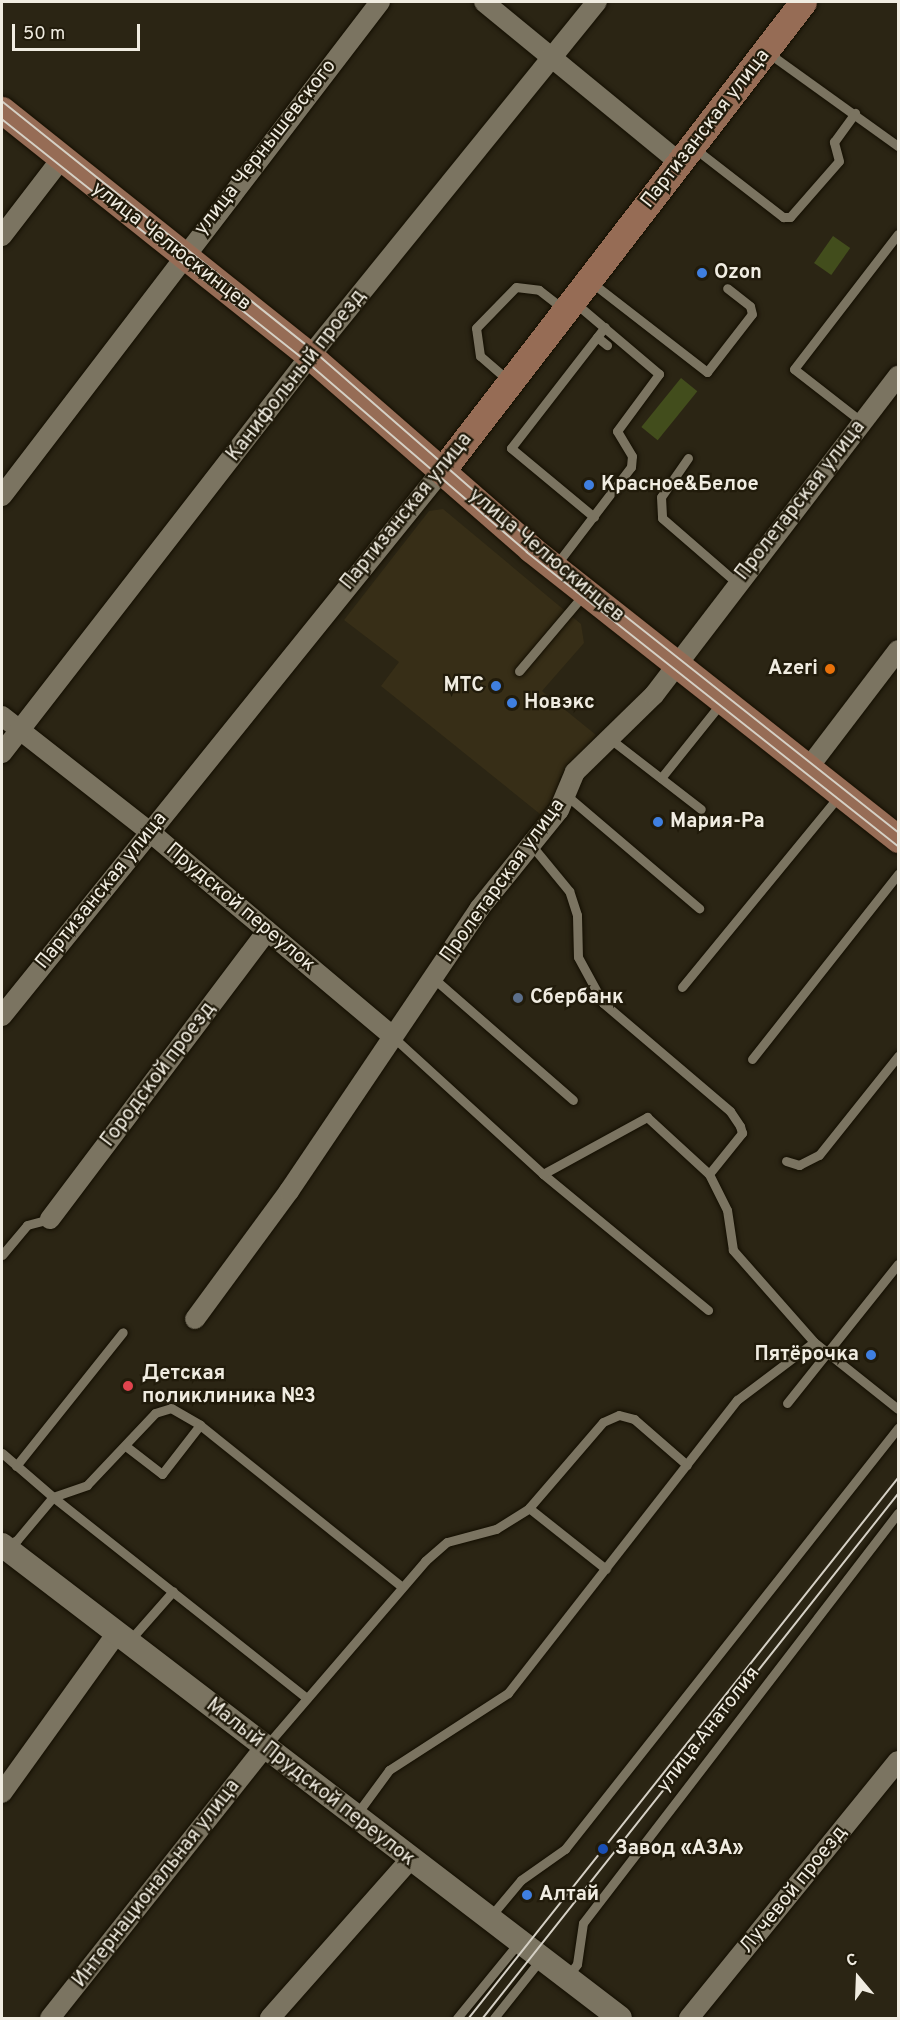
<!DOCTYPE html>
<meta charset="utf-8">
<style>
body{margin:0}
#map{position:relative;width:900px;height:2020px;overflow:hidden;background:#2b2514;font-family:Overpass,sans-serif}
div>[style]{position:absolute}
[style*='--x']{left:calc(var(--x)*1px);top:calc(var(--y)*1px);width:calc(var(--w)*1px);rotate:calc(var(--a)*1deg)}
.built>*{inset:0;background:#372e17}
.green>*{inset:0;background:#424d1c;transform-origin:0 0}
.roads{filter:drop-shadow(0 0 2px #130e01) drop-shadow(0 0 2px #130e01)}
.service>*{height:9px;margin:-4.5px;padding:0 4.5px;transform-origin:4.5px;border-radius:4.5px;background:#7b7461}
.minor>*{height:20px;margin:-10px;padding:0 10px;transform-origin:10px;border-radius:10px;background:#7b7461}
.tertiary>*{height:24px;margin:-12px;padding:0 12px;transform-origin:12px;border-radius:12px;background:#7b7461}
.secondary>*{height:27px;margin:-13.5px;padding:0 13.5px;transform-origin:13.5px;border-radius:13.5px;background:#966c55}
.tram>*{height:1.5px;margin:-0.75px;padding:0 0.75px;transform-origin:0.75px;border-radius:0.75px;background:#d5d0c5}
.dots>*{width:16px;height:16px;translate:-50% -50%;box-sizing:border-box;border:3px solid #211b0b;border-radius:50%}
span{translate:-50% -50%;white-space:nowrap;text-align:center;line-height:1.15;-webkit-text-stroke:4.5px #211b0b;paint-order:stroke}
.street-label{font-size:20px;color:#f0ece1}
.poi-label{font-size:20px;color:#f0ece1;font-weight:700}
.left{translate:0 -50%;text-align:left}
.right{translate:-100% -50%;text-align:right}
.frame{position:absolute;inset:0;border:3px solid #f0ece1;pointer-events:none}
.north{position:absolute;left:828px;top:1948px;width:60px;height:60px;-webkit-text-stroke:4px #211b0b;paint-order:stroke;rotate:341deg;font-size:16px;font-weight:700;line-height:24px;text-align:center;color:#f0ece1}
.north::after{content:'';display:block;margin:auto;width:21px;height:27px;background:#f0ece1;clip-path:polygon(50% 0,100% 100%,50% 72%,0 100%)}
.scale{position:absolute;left:12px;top:24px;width:128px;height:27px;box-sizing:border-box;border:3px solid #f0ece1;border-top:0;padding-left:8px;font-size:18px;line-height:21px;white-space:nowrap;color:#f0ece1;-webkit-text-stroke:4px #211b0b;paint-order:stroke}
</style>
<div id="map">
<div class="built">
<div style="clip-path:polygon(443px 509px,581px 624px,584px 643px,542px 691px,596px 735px,560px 777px,557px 794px,540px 814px,381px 686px,399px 662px,344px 620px,429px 511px)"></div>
</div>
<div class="green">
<div style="left:833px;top:236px;width:21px;height:33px;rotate:35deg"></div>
<div style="left:681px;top:378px;width:21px;height:63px;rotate:39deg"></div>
</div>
<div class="roads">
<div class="service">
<div style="--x:767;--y:52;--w:161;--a:35.7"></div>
<div style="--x:694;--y:148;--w:113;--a:37.8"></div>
<div style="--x:783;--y:217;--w:7;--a:0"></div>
<div style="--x:790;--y:217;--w:74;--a:-48.8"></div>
<div style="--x:839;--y:161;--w:20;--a:-105"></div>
<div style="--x:834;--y:142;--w:36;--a:-54"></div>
<div style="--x:591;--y:282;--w:147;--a:37.8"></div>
<div style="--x:707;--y:372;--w:73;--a:-52.2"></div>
<div style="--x:752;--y:314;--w:8;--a:-104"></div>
<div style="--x:750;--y:306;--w:29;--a:-142"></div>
<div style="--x:597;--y:337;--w:13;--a:39"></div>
<div style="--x:509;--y:381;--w:38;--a:-139"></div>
<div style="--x:480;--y:356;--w:28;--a:-98"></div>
<div style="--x:476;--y:328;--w:57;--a:-45.7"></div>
<div style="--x:516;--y:287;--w:23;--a:7"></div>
<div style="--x:539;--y:290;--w:33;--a:38"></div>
<div style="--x:862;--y:422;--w:86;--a:-142.1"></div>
<div style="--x:794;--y:369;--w:170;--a:-52.4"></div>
<div style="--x:688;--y:458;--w:47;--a:124.7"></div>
<div style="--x:661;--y:497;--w:21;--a:87"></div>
<div style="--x:662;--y:518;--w:99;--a:40.9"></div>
<div style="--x:594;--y:517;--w:108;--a:-140.3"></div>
<div style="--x:511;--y:448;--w:153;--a:-52.2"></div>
<div style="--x:556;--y:565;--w:123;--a:-52.6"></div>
<div style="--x:631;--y:467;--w:11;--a:-85"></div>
<div style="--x:632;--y:456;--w:29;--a:-121"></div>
<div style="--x:617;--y:431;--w:71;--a:-53.6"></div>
<div style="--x:659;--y:374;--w:111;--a:-139.7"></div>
<div style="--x:519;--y:671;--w:102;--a:-49.8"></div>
<div style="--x:609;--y:738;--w:116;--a:37.7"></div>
<div style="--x:661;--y:778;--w:96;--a:-51.3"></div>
<div style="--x:566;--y:795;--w:175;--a:40.4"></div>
<div style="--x:432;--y:977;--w:187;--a:41.1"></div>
<div style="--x:682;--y:987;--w:246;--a:-50.6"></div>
<div style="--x:392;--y:1036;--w:205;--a:42.4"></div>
<div style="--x:543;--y:1174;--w:214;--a:39.5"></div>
<div style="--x:752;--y:1059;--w:236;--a:-51.7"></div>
<div style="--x:786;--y:1161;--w:14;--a:17"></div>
<div style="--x:799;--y:1165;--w:22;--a:-27"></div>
<div style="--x:819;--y:1155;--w:127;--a:-51.4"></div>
<div style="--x:543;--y:1174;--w:119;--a:-28.7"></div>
<div style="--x:647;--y:1117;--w:84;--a:42.6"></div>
<div style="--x:2;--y:1255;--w:39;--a:-50"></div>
<div style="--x:27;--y:1225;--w:24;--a:-15"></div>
<div style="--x:814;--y:1342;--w:107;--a:38.6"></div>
<div style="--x:787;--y:1403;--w:178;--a:-51.4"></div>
<div style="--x:200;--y:1425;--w:259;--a:38.7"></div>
<div style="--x:2;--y:1453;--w:67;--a:40.8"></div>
<div style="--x:53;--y:1497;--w:56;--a:129.9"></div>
<div style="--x:17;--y:1540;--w:11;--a:153"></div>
<div style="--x:16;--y:1466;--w:171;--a:-51.4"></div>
<div style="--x:53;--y:1497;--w:324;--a:38.4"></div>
<div style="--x:53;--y:1497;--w:36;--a:-19"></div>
<div style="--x:87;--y:1485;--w:99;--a:-46.6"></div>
<div style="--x:155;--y:1413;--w:17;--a:-17"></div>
<div style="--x:171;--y:1408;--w:34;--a:30"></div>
<div style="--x:200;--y:1425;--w:62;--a:127.8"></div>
<div style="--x:162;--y:1474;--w:44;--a:-142.4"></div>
<div style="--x:529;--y:1508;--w:98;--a:38.4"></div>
<div style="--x:130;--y:1640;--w:65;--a:-48.7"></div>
<div style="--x:267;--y:1745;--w:243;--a:-49.3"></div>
<div style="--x:425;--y:1561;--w:29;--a:-41"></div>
<div style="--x:447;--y:1542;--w:51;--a:-14.9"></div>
<div style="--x:496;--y:1529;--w:39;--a:-32"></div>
<div style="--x:529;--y:1508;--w:113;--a:-49.3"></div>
<div style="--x:603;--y:1422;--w:17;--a:-24"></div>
<div style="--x:619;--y:1415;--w:16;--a:15"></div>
<div style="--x:634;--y:1419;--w:70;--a:41"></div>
<div style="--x:356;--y:1815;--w:56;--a:-53.7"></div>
<div style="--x:389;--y:1770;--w:142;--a:-32.9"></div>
<div style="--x:508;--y:1693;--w:372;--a:-52"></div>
<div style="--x:737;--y:1400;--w:96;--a:-37"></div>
<div style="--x:814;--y:1342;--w:123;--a:-131.4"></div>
<div style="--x:733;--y:1250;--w:40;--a:-98.5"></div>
<div style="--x:727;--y:1210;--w:40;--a:-116.6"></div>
<div style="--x:709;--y:1174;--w:53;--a:-51.2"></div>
<div style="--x:742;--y:1133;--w:7;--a:-106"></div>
<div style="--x:740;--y:1126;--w:18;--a:-124"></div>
<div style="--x:730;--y:1111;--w:167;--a:-139.6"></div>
<div style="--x:603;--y:1003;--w:52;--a:-118.5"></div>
<div style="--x:578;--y:957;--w:42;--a:-91.4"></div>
<div style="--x:577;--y:915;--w:25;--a:-108"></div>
<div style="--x:569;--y:891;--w:58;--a:-129.4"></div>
<div style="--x:490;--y:1917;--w:48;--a:-50"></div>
<div style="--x:521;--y:1880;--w:54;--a:-35.2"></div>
<div style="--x:565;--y:1849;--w:537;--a:-51.66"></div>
<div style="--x:567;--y:1977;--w:16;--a:-52"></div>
<div style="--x:577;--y:1964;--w:41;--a:-81.7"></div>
<div style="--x:583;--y:1923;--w:517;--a:-52.47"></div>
<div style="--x:457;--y:2018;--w:99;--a:-50.7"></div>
<div style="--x:494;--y:2018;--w:75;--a:-51.5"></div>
</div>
<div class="minor">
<div style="--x:484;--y:2;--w:254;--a:39.4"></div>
<div style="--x:2;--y:236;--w:97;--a:-52.5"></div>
<div style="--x:2;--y:496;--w:622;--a:-52.58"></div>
<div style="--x:2;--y:716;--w:188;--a:38.1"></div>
<div style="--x:150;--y:832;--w:317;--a:40.1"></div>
<div style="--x:2;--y:753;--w:502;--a:-52.2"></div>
<div style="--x:310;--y:356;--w:456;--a:-51"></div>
<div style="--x:809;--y:767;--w:147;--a:-52.7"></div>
<div style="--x:2;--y:1016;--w:704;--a:-51.11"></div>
<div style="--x:50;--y:1219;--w:361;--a:-53"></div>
<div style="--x:195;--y:1319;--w:159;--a:-53.7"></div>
<div style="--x:289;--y:1191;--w:340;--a:-56"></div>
<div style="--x:479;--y:909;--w:127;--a:-51.1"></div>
<div style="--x:559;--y:810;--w:41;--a:-67.2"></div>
<div style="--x:575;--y:772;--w:110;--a:-44.3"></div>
<div style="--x:654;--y:695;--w:402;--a:-52.6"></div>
<div style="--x:2;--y:1793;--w:197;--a:-54.3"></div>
<div style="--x:50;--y:2018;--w:343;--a:-51.6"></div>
<div style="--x:270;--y:2018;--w:210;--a:-48.5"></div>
<div style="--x:689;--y:2018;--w:331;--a:-50.9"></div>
</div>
<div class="tertiary">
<div style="--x:2;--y:1545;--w:778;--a:37.43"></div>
</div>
<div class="secondary">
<div style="--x:2;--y:110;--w:394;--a:38.6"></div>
<div style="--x:310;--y:356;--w:293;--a:41.1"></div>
<div style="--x:531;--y:549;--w:468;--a:38.3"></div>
<div style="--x:444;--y:468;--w:588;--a:-52.39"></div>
</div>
</div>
<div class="tram">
<div style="--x:2;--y:101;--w:400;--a:38.7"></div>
<div style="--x:314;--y:351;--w:295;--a:41.1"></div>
<div style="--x:536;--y:545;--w:462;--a:38.4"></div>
<div style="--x:2;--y:119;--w:389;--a:38.5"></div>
<div style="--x:306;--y:361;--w:292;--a:40.8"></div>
<div style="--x:527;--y:552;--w:473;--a:38.4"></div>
<div style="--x:469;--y:2018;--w:690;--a:-51.53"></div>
<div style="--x:483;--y:2018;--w:668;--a:-51.62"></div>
</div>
<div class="dots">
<div style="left:702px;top:273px;background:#3f7fe0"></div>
<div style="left:589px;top:485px;background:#3f7fe0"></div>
<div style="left:830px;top:669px;background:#e8710a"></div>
<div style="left:496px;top:686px;background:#3f7fe0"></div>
<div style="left:512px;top:703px;background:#3f7fe0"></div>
<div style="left:658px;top:822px;background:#3f7fe0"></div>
<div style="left:518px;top:998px;background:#5c6f8a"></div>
<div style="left:871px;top:1355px;background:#3f7fe0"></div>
<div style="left:128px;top:1386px;background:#e0444e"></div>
<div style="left:603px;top:1849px;background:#1a4fb4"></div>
<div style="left:527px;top:1895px;background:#3f7fe0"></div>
</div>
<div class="street-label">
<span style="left:706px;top:129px;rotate:-52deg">Партизанская улица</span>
<span style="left:266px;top:148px;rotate:-52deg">улица Чернышевского</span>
<span style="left:171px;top:247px;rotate:38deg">улица Челюскинцев</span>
<span style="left:297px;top:376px;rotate:-52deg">Канифольный проезд</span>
<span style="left:801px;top:501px;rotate:-52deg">Пролетарская улица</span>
<span style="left:407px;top:512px;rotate:-51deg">Партизанская улица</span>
<span style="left:546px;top:556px;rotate:40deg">улица Челюскинцев</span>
<span style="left:503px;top:881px;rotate:-54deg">Пролетарская улица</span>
<span style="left:102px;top:891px;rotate:-51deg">Партизанская улица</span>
<span style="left:240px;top:908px;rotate:40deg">Прудской переулок</span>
<span style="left:159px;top:1075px;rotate:-53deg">Городской проезд</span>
<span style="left:709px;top:1730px;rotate:-52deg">улица Анатолия</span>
<span style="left:310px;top:1783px;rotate:38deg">Малый Прудской переулок</span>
<span style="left:157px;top:1884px;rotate:-52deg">Интернациональная улица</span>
<span style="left:794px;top:1890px;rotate:-51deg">Лучевой проезд</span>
</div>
<div class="poi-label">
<span class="left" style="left:714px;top:273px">Ozon</span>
<span class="left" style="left:601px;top:485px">Красное&amp;Белое</span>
<span class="right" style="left:818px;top:669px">Azeri</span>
<span class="right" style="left:484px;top:686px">МТС</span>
<span class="left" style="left:524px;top:703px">Новэкс</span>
<span class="left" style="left:670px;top:822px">Мария-Ра</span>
<span class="left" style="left:530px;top:998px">Сбербанк</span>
<span class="right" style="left:859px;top:1355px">Пятёрочка</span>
<span class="left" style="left:142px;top:1386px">Детская<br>поликлиника №3</span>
<span class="left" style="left:615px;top:1849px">Завод «АЗА»</span>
<span class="left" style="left:539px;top:1895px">Алтай</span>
</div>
<div class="frame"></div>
<div class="north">С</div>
<div class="scale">50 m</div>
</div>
